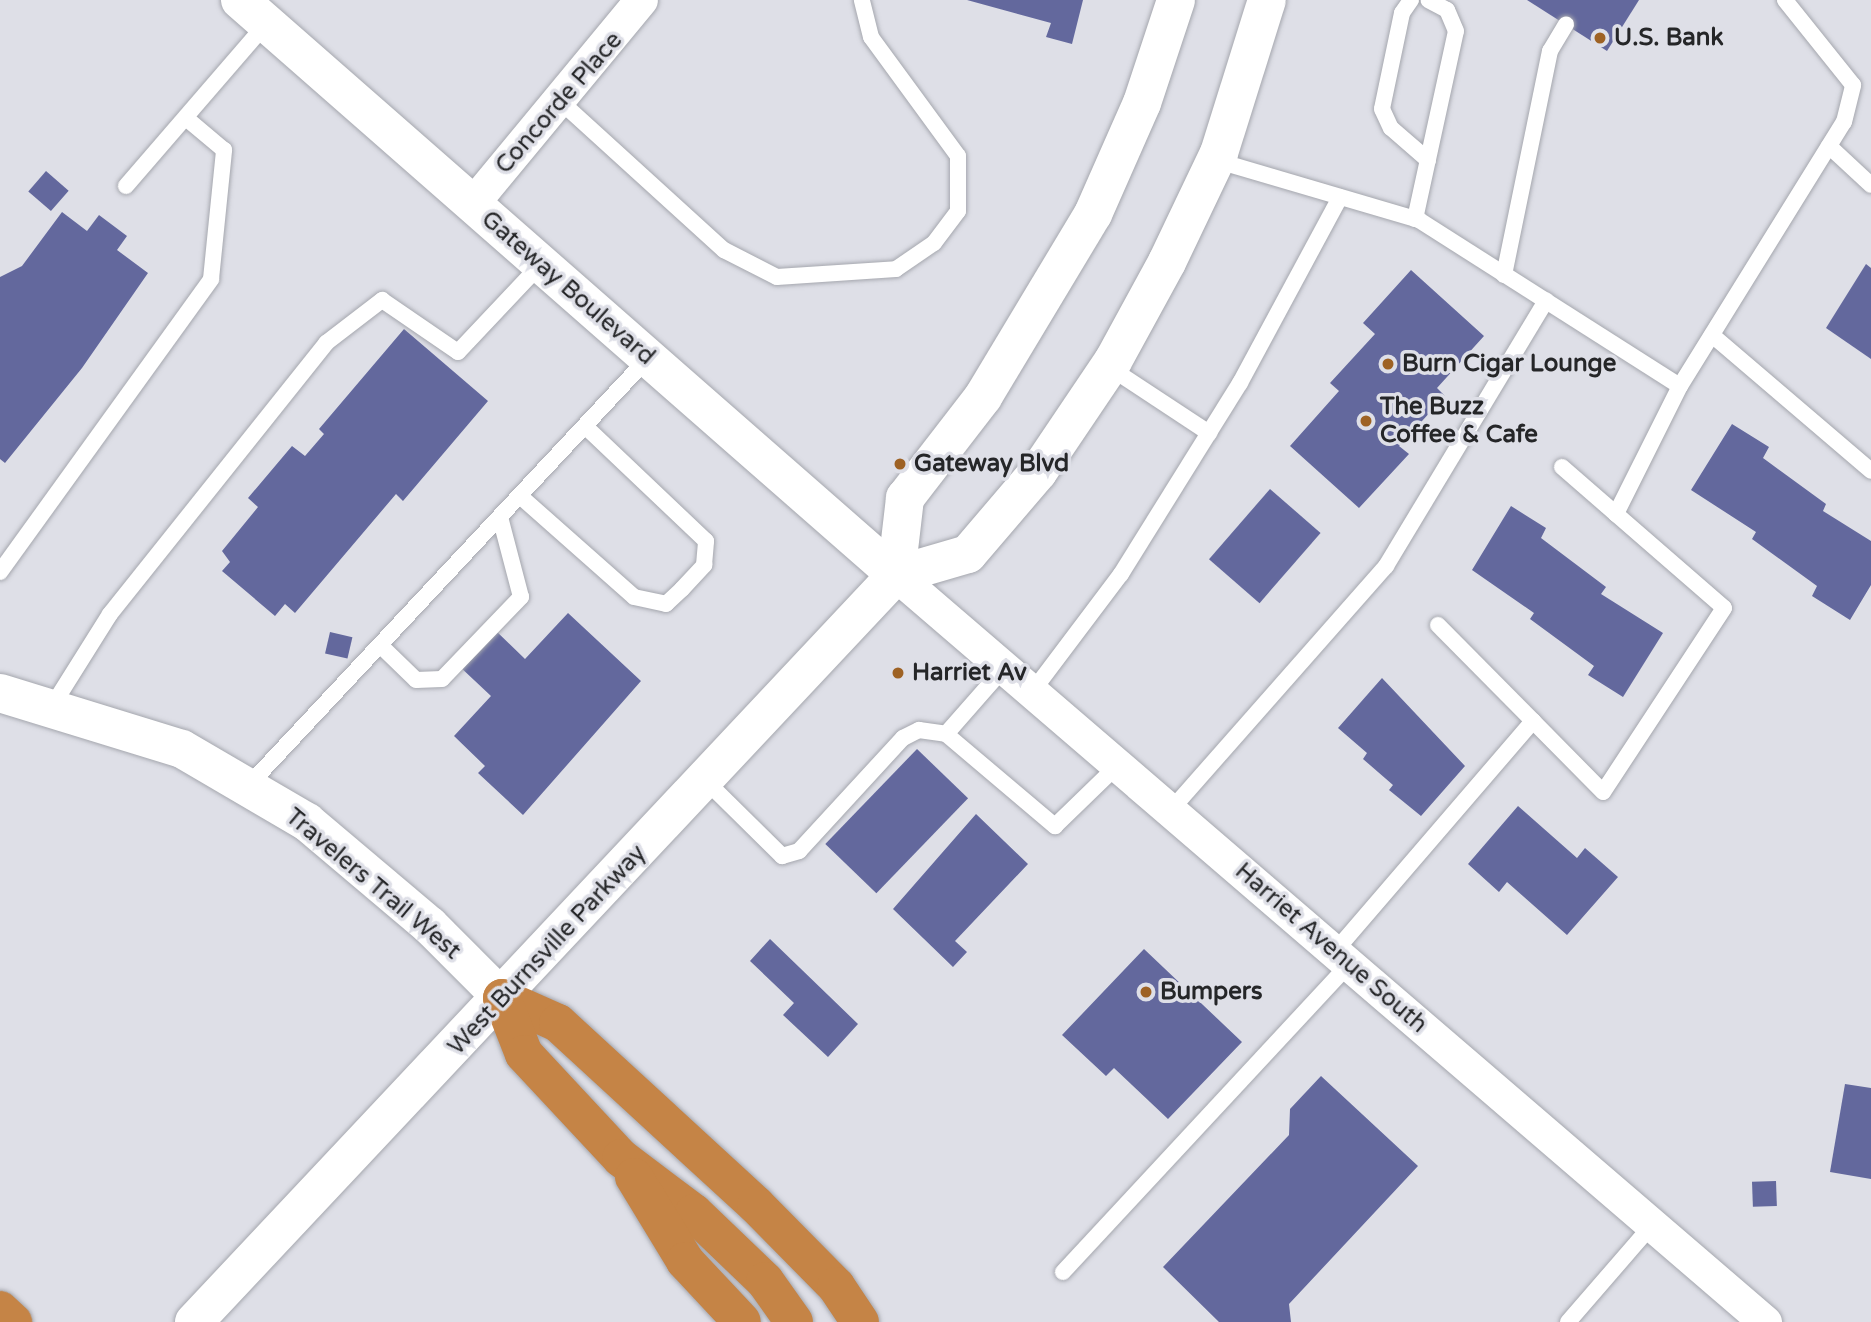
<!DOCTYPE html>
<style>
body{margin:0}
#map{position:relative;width:1871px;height:1322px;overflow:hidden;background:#dedfe7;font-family:"Varela Round",sans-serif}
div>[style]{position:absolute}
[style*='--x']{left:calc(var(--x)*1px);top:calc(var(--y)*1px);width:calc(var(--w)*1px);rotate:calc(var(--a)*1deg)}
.building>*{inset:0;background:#63689d;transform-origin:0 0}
.roads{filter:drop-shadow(0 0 2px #a5a7ae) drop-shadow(0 0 2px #a5a7ae)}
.lane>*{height:16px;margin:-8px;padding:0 8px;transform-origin:8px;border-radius:8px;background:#fff}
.street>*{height:33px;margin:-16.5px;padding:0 16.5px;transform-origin:16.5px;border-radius:16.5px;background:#fff}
.secondary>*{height:38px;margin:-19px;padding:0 19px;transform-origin:19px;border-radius:19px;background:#fff}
.highway>*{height:38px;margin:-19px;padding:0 19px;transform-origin:19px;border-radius:19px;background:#c58446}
.dots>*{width:19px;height:19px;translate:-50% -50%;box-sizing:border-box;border:4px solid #dedfe7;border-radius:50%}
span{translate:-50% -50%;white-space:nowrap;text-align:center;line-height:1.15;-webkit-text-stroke:7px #dedfe7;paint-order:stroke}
.poi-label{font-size:24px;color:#252628;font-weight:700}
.left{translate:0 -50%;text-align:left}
.street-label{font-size:24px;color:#252628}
</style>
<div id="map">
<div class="building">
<div style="clip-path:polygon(967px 0,1083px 0,1072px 44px,1046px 37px,1051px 23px)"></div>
<div style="clip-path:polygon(1527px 0,1639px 0,1607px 51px)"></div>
<div style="left:46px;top:171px;width:30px;height:27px;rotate:41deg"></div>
<div style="clip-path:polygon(62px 212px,87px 231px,99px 215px,127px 236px,117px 250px,148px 273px,82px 368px,5px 463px,0 459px,0 277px,22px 266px)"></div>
<div style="clip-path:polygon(1866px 264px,1871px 268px,1871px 359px,1826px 328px)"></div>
<div style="clip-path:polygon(1411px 270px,1484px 336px,1437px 388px,1445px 396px,1399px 446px,1409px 454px,1359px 508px,1290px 446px,1339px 391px,1330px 383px,1375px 334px,1363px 323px)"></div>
<div style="clip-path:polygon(404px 329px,488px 401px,403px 501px,396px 494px,295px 613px,285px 604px,275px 616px,222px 571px,230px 562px,222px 551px,258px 507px,248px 498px,292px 446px,305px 456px,324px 434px,319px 429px)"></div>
<div style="clip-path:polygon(1732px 424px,1769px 447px,1763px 458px,1826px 504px,1823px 511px,1871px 541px,1871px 585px,1850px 620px,1812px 596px,1817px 586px,1752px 539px,1756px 532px,1691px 490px)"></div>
<div style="left:1270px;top:489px;width:67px;height:93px;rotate:41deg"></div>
<div style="clip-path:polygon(1511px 506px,1546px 528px,1541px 538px,1606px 587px,1601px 594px,1663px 633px,1623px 697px,1588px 675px,1594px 666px,1530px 619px,1534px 613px,1472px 570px)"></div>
<div style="clip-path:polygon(568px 613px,641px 681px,523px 815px,478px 773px,485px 766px,454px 736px,491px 696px,458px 665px,493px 628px,525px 659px)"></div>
<div style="left:330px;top:632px;width:23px;height:22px;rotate:13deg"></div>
<div style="clip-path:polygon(1382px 678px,1465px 766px,1421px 816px,1389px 790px,1393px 785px,1363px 759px,1367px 753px,1338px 728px)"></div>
<div style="left:917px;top:749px;width:71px;height:132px;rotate:44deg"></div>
<div style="clip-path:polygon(1518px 806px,1577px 858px,1585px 848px,1618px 877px,1567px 935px,1507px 882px,1499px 892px,1468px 864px)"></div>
<div style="clip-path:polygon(976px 814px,1028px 864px,955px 941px,967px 952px,953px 967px,893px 909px)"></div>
<div style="clip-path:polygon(770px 939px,858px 1024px,828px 1057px,783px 1015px,794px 1003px,750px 961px)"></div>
<div style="clip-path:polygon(1144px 949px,1242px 1042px,1168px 1119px,1114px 1068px,1106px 1076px,1062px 1035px)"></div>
<div style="clip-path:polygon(1321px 1076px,1418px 1166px,1289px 1304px,1291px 1322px,1219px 1322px,1163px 1267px,1289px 1135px,1290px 1109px)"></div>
<div style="clip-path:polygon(1845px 1084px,1871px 1088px,1871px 1179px,1830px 1172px)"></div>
<div style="left:1776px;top:1181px;width:25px;height:24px;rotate:88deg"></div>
</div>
<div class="roads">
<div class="lane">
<div style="--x:1411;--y:0;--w:16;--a:125"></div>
<div style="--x:1402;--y:13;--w:98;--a:101.8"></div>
<div style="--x:1382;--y:109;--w:21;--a:65"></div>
<div style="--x:1391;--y:128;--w:49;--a:40.9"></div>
<div style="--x:560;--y:101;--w:222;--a:42.3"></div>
<div style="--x:724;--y:250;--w:59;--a:27"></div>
<div style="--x:777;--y:277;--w:119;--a:-3.8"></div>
<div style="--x:896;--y:269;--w:46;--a:-34.4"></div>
<div style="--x:934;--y:243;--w:40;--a:-53"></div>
<div style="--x:958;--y:211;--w:55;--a:-90"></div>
<div style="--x:958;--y:156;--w:147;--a:-126.2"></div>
<div style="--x:871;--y:37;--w:38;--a:-104"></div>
<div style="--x:1829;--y:146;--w:57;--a:42.9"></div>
<div style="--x:1215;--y:160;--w:213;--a:16.4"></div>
<div style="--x:1419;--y:220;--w:309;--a:32.5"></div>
<div style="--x:1680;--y:386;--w:143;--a:116.6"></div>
<div style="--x:1616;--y:514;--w:143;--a:41"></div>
<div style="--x:1724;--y:608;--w:220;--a:123.3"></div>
<div style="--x:1603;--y:792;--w:100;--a:-134.6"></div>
<div style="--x:1533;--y:721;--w:305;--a:130.7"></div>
<div style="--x:126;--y:186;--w:214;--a:-49.2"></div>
<div style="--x:1415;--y:219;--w:192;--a:-77.7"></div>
<div style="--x:1456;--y:31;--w:23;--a:-113"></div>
<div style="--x:1447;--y:10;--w:21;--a:-152"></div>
<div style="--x:1504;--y:275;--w:229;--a:-78.4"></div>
<div style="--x:1550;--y:51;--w:31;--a:-59"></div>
<div style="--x:1712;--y:335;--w:209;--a:40.5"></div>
<div style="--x:1109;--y:367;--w:120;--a:33.4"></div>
<div style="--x:1680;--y:386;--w:311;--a:-58.2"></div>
<div style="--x:1844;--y:122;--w:38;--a:-76"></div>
<div style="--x:1853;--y:85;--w:109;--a:-128.7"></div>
<div style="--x:1562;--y:467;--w:72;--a:41"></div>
<div style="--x:520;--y:496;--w:152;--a:41.5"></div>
<div style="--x:634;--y:597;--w:33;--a:12"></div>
<div style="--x:666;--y:604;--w:22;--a:-43"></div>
<div style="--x:682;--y:589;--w:33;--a:-47"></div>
<div style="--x:704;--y:565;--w:24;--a:-85"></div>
<div style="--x:706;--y:541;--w:167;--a:-136.5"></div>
<div style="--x:0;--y:572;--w:361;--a:-54.2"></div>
<div style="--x:211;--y:279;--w:130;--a:-84.2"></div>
<div style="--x:224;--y:150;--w:50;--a:-139.9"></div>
<div style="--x:1438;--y:625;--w:135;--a:45.3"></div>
<div style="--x:380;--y:645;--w:50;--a:44.2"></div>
<div style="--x:416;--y:680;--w:26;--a:-2"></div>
<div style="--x:442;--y:679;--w:114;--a:-46.1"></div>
<div style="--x:521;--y:597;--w:83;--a:-104.7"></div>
<div style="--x:1004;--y:668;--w:88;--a:131.3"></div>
<div style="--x:946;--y:734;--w:143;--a:40.2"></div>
<div style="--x:1055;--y:826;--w:88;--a:-44.1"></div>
<div style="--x:1032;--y:692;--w:148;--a:-53"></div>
<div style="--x:1121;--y:574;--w:225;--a:-58.1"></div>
<div style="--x:1240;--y:383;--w:211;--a:-61.7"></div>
<div style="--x:51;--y:708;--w:111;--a:-57.9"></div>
<div style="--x:110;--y:614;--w:347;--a:-51.4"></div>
<div style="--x:326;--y:343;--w:71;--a:-37.5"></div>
<div style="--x:382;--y:300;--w:92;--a:34.4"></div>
<div style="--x:458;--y:352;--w:121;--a:-46.7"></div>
<div style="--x:704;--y:779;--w:110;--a:44.6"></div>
<div style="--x:782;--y:856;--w:18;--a:-16"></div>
<div style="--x:799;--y:851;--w:154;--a:-47.4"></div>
<div style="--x:903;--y:738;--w:18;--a:-27"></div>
<div style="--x:919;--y:730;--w:27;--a:8"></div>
<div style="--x:247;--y:787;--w:587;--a:-46.93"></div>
<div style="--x:1170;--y:811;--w:327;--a:-48.6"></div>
<div style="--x:1386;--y:566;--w:310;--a:-58.9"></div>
<div style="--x:1063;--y:1272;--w:420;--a:-47.1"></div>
<div style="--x:1568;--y:1322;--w:130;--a:-49.1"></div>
</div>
<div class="street">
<div style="--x:472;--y:204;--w:265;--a:-50.4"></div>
<div style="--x:896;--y:575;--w:1146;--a:40.68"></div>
</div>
<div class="secondary">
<div style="--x:240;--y:0;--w:872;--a:41.24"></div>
<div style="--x:896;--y:575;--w:78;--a:-83.3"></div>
<div style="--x:905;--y:498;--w:128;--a:-52.3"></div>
<div style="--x:983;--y:397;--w:214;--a:-59"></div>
<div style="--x:1093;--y:214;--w:121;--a:-66.2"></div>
<div style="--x:1142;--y:103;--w:108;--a:-71.7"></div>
<div style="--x:0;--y:693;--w:190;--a:17.1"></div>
<div style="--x:182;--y:749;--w:145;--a:30.3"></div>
<div style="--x:307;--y:822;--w:160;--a:40.2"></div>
<div style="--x:429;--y:925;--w:103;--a:45"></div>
<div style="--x:194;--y:1322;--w:1025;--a:-46.78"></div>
<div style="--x:896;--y:575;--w:75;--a:-16.3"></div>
<div style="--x:968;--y:554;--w:108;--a:-49.5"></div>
<div style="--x:1038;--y:472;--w:134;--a:-56"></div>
<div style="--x:1113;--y:361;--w:113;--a:-61.4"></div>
<div style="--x:1167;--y:262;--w:121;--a:-64.5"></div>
<div style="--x:1219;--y:153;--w:160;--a:-72.6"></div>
</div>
<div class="highway">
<div style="--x:502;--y:998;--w:61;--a:24.1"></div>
<div style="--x:558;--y:1023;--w:269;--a:42.6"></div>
<div style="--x:756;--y:1205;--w:114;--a:45.4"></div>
<div style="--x:836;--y:1286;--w:43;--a:56.3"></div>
<div style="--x:502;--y:998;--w:60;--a:68.6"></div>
<div style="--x:524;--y:1054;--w:142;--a:47"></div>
<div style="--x:621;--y:1158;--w:91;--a:37"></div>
<div style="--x:694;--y:1213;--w:98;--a:43.8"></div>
<div style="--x:765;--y:1281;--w:50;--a:54.7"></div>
<div style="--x:634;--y:1177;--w:98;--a:58.7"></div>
<div style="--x:685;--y:1261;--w:83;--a:46.9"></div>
<div style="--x:0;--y:1310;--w:18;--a:43"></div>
</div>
</div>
<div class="dots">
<div style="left:1600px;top:38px;background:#9e6224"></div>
<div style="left:1388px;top:364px;background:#9e6224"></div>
<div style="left:1366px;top:421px;background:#9e6224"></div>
<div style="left:900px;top:464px;background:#9e6224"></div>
<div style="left:898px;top:673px;background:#9e6224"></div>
<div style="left:1146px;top:992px;background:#9e6224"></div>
</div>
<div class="poi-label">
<span class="left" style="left:1614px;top:38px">U.S. Bank</span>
<span class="left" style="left:1402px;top:364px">Burn Cigar Lounge</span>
<span class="left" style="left:1380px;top:421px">The Buzz<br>Coffee &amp; Cafe</span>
<span class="left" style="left:914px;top:464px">Gateway Blvd</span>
<span class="left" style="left:912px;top:673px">Harriet Av</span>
<span class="left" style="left:1160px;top:992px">Bumpers</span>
</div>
<div class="street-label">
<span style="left:559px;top:103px;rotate:-49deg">Concorde Place</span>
<span style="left:568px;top:288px;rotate:41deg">Gateway Boulevard</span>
<span style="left:373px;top:884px;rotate:40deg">Travelers Trail West</span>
<span style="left:1331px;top:948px;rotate:41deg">Harriet Avenue South</span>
<span style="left:547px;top:950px;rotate:-47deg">West Burnsville Parkway</span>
</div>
</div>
